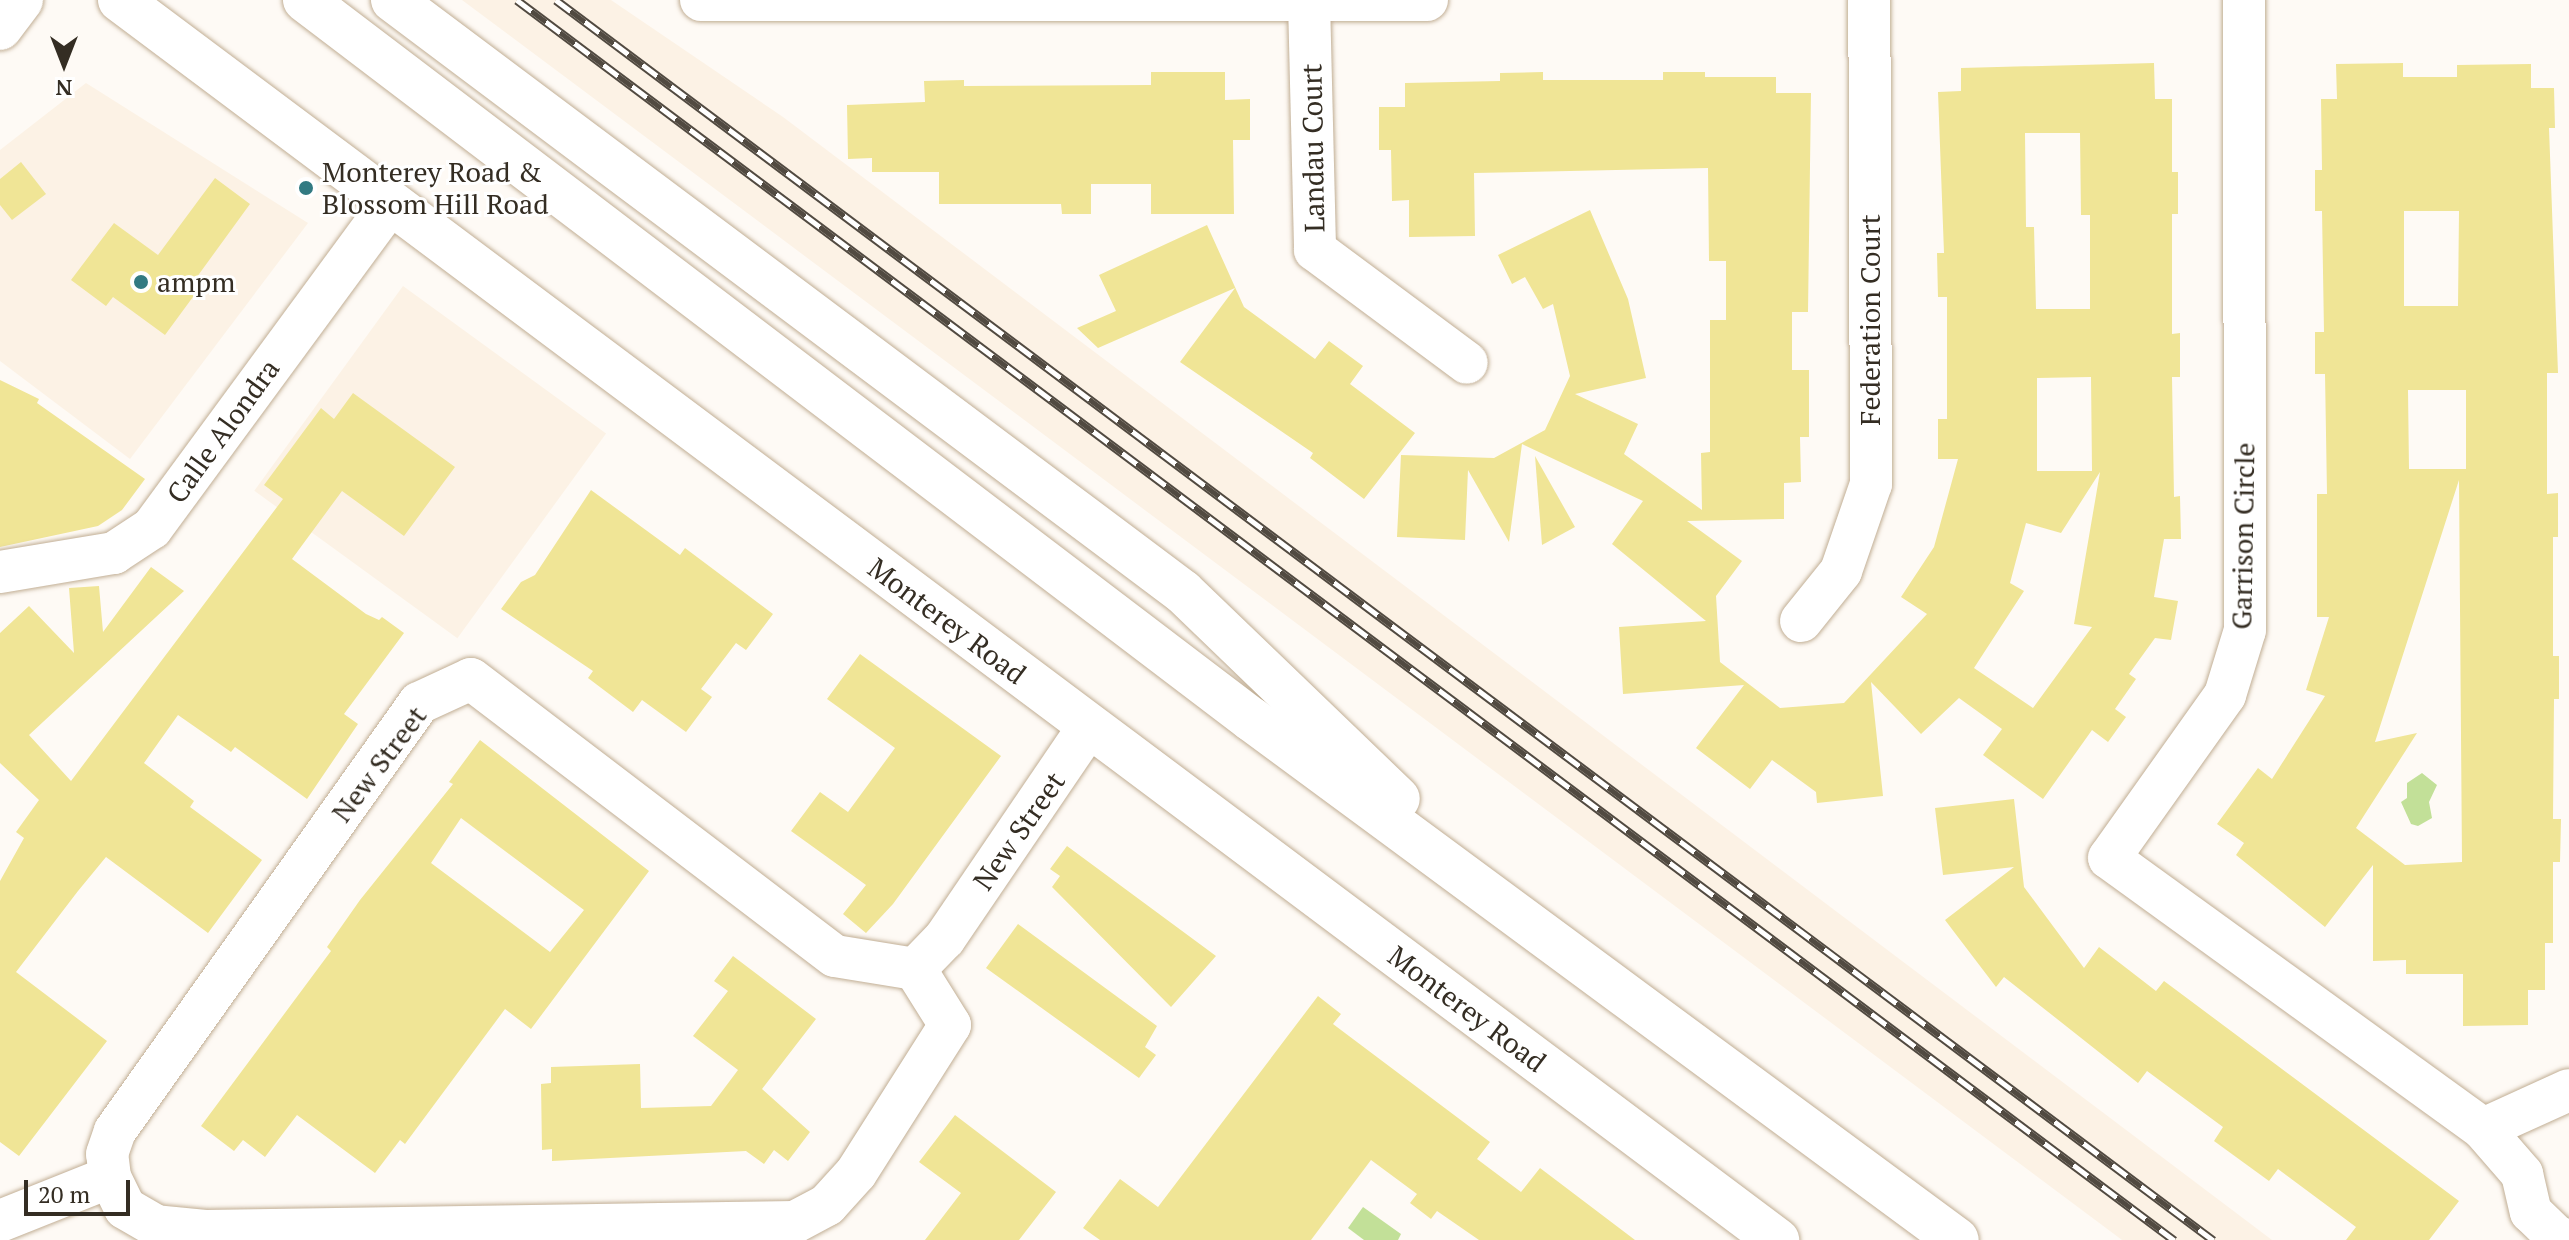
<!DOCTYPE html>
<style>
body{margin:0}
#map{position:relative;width:2569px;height:1240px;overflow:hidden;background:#fefaf5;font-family:"PT Serif",serif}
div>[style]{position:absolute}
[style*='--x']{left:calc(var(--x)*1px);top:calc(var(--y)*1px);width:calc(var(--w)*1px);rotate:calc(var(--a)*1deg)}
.built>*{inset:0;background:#fcf2e5;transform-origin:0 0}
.water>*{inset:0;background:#c2e098}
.building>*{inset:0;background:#f0e596}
.roads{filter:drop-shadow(0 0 2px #c1ae94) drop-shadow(0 0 2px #c1ae94)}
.street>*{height:42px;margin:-21px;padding:0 21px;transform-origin:21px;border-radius:21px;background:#fff}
.primary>*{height:44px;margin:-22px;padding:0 22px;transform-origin:22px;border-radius:22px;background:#fff}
.rail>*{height:9px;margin-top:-4.5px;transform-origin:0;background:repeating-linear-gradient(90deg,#fff 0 18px,#514a41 0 36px);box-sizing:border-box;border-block:2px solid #514a41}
.dots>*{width:22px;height:22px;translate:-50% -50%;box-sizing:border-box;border:4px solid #fff;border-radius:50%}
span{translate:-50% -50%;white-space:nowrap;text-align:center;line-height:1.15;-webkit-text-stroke:6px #fff;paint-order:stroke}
.street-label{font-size:28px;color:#342d23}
.poi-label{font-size:28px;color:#342d23}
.left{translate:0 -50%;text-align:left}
.north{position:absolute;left:24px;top:24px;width:80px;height:80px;-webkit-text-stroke:6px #fff;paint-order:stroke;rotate:180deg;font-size:22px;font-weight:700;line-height:32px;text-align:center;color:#342d23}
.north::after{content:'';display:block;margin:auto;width:28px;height:36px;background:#342d23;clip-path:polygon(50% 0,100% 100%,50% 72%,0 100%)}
.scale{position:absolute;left:24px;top:1180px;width:106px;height:36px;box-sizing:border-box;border:4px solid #342d23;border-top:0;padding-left:10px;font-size:24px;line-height:28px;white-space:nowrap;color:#342d23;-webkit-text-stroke:6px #fff;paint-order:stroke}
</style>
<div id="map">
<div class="built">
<div style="clip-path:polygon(462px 0,611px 0,783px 117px,2272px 1240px,2122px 1240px)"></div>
<div style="clip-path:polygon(86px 83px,308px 223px,130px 459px,0 361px,0 150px)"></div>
<div style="left:403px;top:286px;width:251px;height:253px;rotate:36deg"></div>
</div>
<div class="water">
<div style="clip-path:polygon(2422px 773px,2437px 785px,2429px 802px,2432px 818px,2418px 826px,2411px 824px,2401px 802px,2407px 798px,2407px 783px)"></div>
<div style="clip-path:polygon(1363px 1207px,1401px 1234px,1398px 1240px,1364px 1240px,1348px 1228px)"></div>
</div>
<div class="building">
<div style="clip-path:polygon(evenodd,2154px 63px,2155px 99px,2172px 99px,2172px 172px,2178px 172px,2178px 214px,2172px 214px,2172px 334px,2180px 333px,2180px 377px,2172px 377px,2174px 497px,2180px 496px,2181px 539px,2164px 539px,2154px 597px,2178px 601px,2171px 640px,2155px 638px,2129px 674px,2136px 679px,2115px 709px,2126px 717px,2108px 742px,2092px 730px,2043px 799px,1983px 755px,2002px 729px,1959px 698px,1921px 734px,1871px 682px,1883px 796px,1817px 803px,1816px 792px,1772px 760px,1750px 789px,1696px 748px,1744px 685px,1623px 694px,1619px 627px,1706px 621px,1612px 544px,1643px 501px,1522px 444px,1509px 542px,1468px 470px,1465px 540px,1397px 537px,1401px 455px,1494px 458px,1545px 430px,1570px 376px,1553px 304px,1543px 309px,1525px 277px,1512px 284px,1498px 255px,1590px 210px,1628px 299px,1646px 378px,1575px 394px,1638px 424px,1624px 454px,1702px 510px,1701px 453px,1710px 452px,1710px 320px,1726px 320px,1726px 261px,1709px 261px,1708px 168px,1474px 173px,1475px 236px,1409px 237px,1409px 200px,1392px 201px,1391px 150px,1379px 150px,1379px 107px,1405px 107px,1405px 83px,1500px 81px,1500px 73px,1543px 72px,1543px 80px,1663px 80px,1663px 72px,1705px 72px,1705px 77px,1776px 77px,1776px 93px,1811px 93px,1808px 312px,1792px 312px,1792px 370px,1809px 370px,1809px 437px,1800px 437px,1801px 482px,1784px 483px,1784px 519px,1687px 521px,1742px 561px,1716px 596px,1720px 662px,1780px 708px,1844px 703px,1927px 614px,1901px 597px,1934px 547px,1958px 459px,1938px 459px,1938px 419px,1947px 419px,1947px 297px,1938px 297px,1937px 253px,1944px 253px,1938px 92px,1961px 91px,1961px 68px,2154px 63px,2025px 133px,2080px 133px,2081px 215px,2090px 215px,2090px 309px,2036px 309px,2034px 227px,2026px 227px,2025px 133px,2154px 63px,2091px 377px,2092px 471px,2037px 471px,2037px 378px,2091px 377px,2154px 63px,2100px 472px,2074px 624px,2092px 627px,2033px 708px,1974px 668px,2024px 591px,2010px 583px,2026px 523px,2061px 533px,2100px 472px)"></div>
<div style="clip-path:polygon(evenodd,2403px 63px,2403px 77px,2457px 77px,2457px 65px,2531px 64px,2531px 88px,2554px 88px,2555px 128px,2549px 128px,2558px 373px,2547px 373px,2547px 494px,2558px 493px,2558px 537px,2553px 537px,2553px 656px,2559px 656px,2559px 699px,2554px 699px,2553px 819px,2561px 819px,2560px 862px,2553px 862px,2553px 943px,2545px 943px,2545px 990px,2528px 990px,2528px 1025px,2463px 1026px,2463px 974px,2406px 974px,2406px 960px,2373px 961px,2373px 865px,2325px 927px,2236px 855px,2244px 843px,2217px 824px,2258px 768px,2272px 779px,2325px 696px,2306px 690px,2329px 617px,2317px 617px,2317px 494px,2327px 494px,2325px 374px,2315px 374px,2315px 332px,2324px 332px,2322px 211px,2315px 211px,2315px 170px,2322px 170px,2321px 99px,2337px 99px,2336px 64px,2403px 63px,2404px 211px,2459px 211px,2458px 306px,2404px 306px,2404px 211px,2403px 63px,2408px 390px,2466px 390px,2466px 469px,2409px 469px,2408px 390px,2403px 63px,2459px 480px,2462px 862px,2405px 865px,2356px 828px,2417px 733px,2375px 742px,2459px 480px)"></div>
<div style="clip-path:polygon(1151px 72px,1225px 72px,1225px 100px,1250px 99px,1250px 140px,1233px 140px,1234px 214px,1151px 214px,1151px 184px,1091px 184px,1091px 214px,1062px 214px,1061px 204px,939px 204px,939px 172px,872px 172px,872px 158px,848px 159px,847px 105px,925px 102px,924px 81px,964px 80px,964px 86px,1151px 85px)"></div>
<div style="clip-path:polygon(21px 162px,46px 194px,12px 220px,0 205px,0 179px)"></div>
<div style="clip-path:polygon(215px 178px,250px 204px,194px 281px,201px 286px,165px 335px,113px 297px,106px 306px,71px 280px,114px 223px,158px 255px)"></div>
<div style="clip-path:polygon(1207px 225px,1244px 307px,1315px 359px,1329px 341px,1363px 366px,1350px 384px,1415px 433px,1364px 499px,1310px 458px,1313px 453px,1180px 362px,1235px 288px,1098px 348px,1077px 328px,1116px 311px,1099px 275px)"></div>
<div style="clip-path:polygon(0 380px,39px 399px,37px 403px,145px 479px,122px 510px,98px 526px,0 547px)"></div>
<div style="clip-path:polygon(353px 393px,455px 467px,404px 536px,342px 491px,292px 559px,366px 614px,379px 620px,382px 617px,404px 633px,344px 714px,358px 724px,307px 799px,235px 747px,231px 752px,178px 715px,144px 763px,194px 801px,190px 807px,262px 860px,208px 933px,106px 857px,78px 891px,16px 972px,107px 1041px,19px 1156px,0 1142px,0 881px,24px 838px,16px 832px,39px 800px,0 763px,0 633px,29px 606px,74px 653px,69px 588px,99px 586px,103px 632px,151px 567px,184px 591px,29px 735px,71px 781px,283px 499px,264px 485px,321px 408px,334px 419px)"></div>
<div style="clip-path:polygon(1535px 456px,1575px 527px,1542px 545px)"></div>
<div style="clip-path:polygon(591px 490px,680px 555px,685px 548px,773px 614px,746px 650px,736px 643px,701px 689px,712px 697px,686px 732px,642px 700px,633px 712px,588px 678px,593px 671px,501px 609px,521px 582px,535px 575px)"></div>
<div style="clip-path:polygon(860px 654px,1001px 756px,893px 904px,866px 933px,843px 914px,866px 885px,791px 831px,820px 792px,848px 812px,895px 748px,827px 699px)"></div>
<div style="clip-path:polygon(evenodd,480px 740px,649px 871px,531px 1029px,505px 1009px,405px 1144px,400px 1140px,375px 1173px,297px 1115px,265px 1157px,243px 1140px,234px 1151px,201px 1126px,331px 951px,327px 947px,360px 900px,453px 784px,449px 782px,480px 740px,461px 818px,584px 910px,550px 952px,431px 863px,461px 818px)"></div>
<div style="clip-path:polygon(2014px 799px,2024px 887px,2084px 968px,2099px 947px,2156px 991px,2164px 981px,2459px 1201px,2429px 1240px,2346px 1240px,2356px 1227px,2278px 1169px,2269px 1181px,2214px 1141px,2223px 1127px,2147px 1071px,2138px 1083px,2004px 977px,1996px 987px,1945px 920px,2014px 867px,1943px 875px,1935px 808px)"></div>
<div style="clip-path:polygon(1067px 846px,1216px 956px,1171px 1007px,1052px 887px,1060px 876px,1050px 869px)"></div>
<div style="clip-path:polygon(1018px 924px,1157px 1026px,1145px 1047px,1156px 1055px,1139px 1078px,986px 968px)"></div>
<div style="clip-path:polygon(733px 956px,816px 1019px,762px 1089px,810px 1132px,788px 1161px,774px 1150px,764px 1164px,746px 1151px,552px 1161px,552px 1149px,542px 1150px,541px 1084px,551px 1083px,551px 1067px,640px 1064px,641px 1108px,711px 1106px,738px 1070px,693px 1036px,728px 991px,714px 981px)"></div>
<div style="clip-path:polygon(1318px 996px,1341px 1014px,1333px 1024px,1490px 1142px,1477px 1159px,1521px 1192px,1540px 1168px,1635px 1240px,1479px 1240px,1437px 1211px,1431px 1219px,1410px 1203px,1417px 1194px,1371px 1160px,1311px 1240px,1100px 1240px,1083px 1228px,1120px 1179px,1158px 1207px)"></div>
<div style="clip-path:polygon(955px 1115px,1056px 1192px,1019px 1240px,925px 1240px,961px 1193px,919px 1162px)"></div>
</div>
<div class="roads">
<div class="street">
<div style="--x:701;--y:0;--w:726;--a:0"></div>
<div style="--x:2244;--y:0;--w:630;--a:89.91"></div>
<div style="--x:2245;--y:630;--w:68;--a:107.1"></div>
<div style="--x:2225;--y:695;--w:200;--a:125.4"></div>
<div style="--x:2109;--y:858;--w:462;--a:35.9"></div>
<div style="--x:2483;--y:1129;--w:94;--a:-24.4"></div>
<div style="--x:1309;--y:1;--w:249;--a:88.6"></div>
<div style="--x:1315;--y:250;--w:189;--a:36.6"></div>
<div style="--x:0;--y:572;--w:116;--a:-9.5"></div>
<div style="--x:114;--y:553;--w:45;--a:-33.3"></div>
<div style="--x:152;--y:528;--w:402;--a:-53.7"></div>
<div style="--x:1801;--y:621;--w:64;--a:-51.3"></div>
<div style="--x:1841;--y:571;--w:92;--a:-71"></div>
<div style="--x:1871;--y:484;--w:484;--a:-90.2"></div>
<div style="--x:915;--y:969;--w:66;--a:58"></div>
<div style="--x:950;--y:1025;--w:175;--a:122.4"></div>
<div style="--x:856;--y:1173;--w:43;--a:132.2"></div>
<div style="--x:827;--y:1205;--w:36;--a:152"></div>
<div style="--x:795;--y:1222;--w:590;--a:179.13"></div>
<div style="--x:205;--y:1231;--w:49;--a:-174.2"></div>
<div style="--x:156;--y:1226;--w:36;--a:-150"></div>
<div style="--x:125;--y:1208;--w:34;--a:-116"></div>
<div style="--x:110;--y:1177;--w:23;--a:-97"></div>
<div style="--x:107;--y:1154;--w:24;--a:-71"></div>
<div style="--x:115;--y:1131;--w:525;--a:-54.61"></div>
<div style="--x:419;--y:703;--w:57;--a:-24.8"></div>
<div style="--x:471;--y:679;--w:457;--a:37.3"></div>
<div style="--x:835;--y:956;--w:81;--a:9.2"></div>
<div style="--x:915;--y:969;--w:43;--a:-45.9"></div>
<div style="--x:945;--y:938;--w:256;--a:-55.8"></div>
<div style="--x:2483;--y:1129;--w:60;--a:49.1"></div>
<div style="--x:2522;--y:1174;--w:39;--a:77"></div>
<div style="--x:2531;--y:1212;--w:36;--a:44"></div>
<div style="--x:2557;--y:1237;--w:10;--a:17"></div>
<div style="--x:0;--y:1221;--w:118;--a:-21.8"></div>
</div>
<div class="primary">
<div style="--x:120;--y:0;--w:2070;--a:36.81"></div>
<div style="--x:305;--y:0;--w:1188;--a:37.24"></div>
<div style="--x:1251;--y:719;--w:877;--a:36.43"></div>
<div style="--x:393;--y:0;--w:987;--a:36.85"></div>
<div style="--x:1183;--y:592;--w:298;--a:43.9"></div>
<div style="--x:0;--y:28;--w:35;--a:-53"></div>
</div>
</div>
<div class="rail">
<div style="--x:517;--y:0;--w:2070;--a:36.81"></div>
<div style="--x:556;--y:0;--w:2070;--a:36.81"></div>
</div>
<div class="dots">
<div style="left:306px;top:188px;background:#327a82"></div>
<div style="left:141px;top:282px;background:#327a82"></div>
</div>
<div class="street-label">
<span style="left:1313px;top:148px;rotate:-91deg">Landau Court</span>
<span style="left:1870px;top:320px;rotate:-90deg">Federation Court</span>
<span style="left:223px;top:431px;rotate:-54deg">Calle Alondra</span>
<span style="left:2243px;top:536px;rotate:-89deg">Garrison Circle</span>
<span style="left:947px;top:621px;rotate:37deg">Monterey Road</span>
<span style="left:379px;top:764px;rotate:-53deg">New Street</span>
<span style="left:1019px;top:831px;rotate:-55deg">New Street</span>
<span style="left:1467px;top:1009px;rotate:37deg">Monterey Road</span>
</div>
<div class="poi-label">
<span class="left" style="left:322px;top:188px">Monterey Road &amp;<br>Blossom Hill Road</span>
<span class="left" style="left:157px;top:282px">ampm</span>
</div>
<div class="north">N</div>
<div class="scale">20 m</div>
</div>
